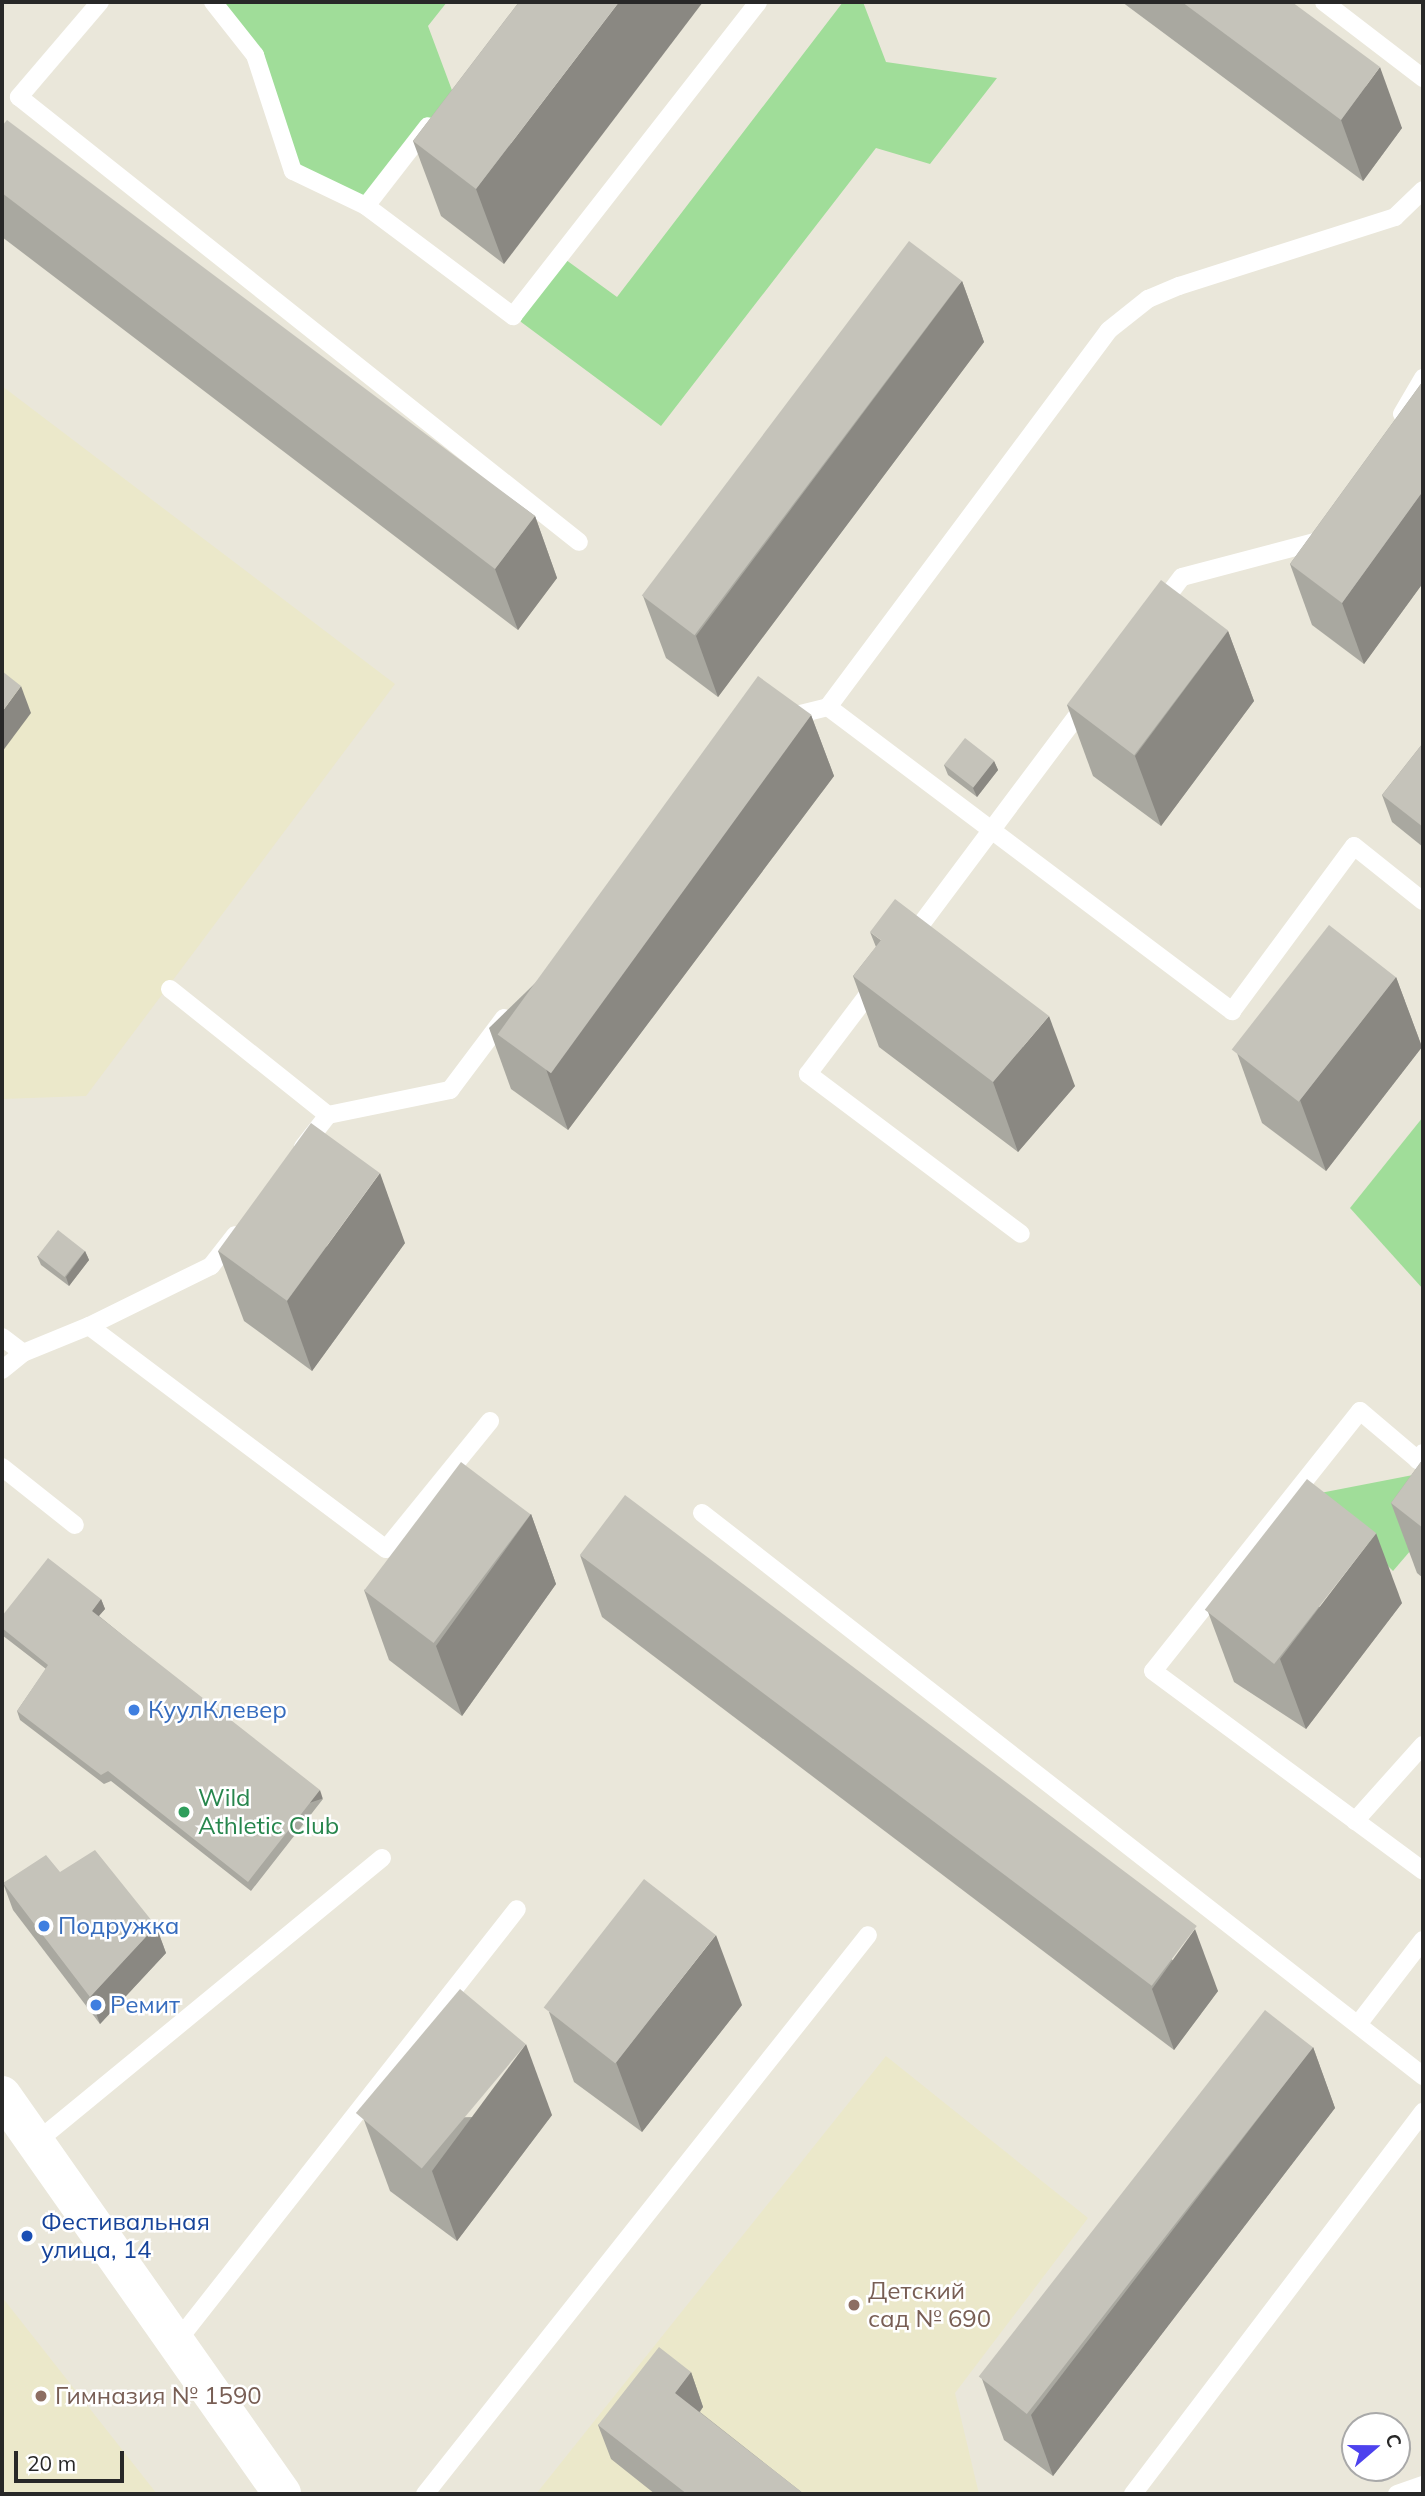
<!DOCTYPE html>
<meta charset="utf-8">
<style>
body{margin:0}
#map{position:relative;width:1425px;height:2496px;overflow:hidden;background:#eae7da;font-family:Mulish,sans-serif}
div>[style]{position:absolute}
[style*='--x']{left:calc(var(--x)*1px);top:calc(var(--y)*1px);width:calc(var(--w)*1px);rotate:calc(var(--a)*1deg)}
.education>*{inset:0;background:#ebe8ca}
.green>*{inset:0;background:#a0dd99}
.service>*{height:18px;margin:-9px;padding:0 9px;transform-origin:9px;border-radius:9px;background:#fff}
.tertiary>*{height:38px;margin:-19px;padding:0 19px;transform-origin:19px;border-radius:19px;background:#fff}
.wall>*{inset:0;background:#a9a8a0}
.shaded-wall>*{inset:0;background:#8a8882;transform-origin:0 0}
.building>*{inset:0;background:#c5c3ba;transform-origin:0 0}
.dots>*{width:19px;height:19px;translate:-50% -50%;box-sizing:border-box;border:4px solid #fff;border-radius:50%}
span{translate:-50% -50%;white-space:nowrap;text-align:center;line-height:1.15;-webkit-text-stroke:5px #fff;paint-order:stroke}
.shop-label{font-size:24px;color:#366cbe}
.left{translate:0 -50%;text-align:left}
.leisure-label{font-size:24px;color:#27864d}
.transit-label{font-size:24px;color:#164399}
.education-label{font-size:24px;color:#785e54}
.frame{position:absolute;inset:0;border:4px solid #282828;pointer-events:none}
.north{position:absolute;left:1341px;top:2412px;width:70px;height:70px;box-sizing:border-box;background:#fff;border:2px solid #a9a9a9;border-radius:50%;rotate:70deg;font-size:19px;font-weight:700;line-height:28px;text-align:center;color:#282828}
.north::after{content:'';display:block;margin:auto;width:24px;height:32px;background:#4d42ee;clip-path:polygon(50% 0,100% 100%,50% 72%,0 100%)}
.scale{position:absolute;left:14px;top:2451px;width:110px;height:32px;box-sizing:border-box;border:4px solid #282828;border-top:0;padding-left:9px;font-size:21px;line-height:24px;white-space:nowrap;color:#282828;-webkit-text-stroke:5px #fff;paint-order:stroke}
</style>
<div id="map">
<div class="education">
<div style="clip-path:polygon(2px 386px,395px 684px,86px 1096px,2px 1099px)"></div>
<div style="clip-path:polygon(886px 2056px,1088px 2218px,955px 2393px,979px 2494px,536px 2494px)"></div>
<div style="clip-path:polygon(2px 2297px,157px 2494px,2px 2494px)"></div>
</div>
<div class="green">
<div style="clip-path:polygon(213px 2px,447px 2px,428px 26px,453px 93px,366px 206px,293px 171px,255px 55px)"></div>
<div style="clip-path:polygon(843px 2px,863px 2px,886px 62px,997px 78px,930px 164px,876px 148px,661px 426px,513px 316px,562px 257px,617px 297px)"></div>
<div style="clip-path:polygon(1423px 1117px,1423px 1289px,1350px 1208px)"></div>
<div style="clip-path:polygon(1413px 1475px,1423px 1536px,1393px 1571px,1315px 1494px)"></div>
</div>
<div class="service">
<div style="--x:100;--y:2;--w:125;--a:130.5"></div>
<div style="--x:19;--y:97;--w:715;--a:38.47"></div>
<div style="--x:213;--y:2;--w:68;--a:51.6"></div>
<div style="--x:255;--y:55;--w:122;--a:71.9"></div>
<div style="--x:293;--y:171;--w:81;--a:25.6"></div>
<div style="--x:366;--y:206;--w:184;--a:36.8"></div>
<div style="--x:513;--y:316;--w:398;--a:-52"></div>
<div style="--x:1324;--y:2;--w:125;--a:37.5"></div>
<div style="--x:366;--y:206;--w:101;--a:-52.2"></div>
<div style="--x:1402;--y:414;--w:42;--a:-59.7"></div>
<div style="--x:1160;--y:606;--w:36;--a:-53"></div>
<div style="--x:1182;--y:577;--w:149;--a:-14.8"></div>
<div style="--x:828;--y:707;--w:506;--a:36.96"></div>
<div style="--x:1232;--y:1011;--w:205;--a:-53.5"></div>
<div style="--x:1354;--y:846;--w:88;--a:38.6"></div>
<div style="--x:784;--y:718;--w:45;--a:-14"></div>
<div style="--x:828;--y:707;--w:470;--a:-53.3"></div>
<div style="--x:1109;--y:330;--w:50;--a:-38.5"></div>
<div style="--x:1148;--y:299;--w:34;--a:-23"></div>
<div style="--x:1179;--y:286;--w:227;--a:-17.7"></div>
<div style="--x:1395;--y:217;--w:39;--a:-44"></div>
<div style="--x:910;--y:939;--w:294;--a:-53.2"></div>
<div style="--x:876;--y:984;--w:113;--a:127.1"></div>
<div style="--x:808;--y:1074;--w:266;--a:36.9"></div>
<div style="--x:170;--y:989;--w:202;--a:38.6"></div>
<div style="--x:303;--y:1147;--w:41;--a:-52"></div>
<div style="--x:328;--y:1115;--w:125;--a:-11.6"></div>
<div style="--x:450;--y:1090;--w:90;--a:-53.1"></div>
<div style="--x:89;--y:1326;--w:371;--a:36.9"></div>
<div style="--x:386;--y:1549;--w:165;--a:-50.9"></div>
<div style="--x:2;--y:1337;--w:26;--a:37"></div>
<div style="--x:2;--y:1370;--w:27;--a:-39"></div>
<div style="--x:23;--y:1353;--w:71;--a:-22.2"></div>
<div style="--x:89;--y:1326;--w:136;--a:-26.2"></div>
<div style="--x:211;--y:1266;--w:39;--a:-52"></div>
<div style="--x:1423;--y:1453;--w:9;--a:126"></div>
<div style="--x:1418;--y:1460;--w:76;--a:-139.8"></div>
<div style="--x:1360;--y:1411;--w:332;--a:128.5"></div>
<div style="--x:1153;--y:1671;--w:336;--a:36.5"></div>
<div style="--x:2;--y:1467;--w:93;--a:38.5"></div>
<div style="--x:702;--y:1513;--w:915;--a:37.98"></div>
<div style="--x:1355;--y:1821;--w:102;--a:-48.2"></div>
<div style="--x:1359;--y:2023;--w:105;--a:-52.4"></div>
<div style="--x:35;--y:2143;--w:449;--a:-39.4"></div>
<div style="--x:175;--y:2344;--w:553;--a:-51.83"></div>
<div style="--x:425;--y:2494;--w:713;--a:-51.6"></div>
<div style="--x:1133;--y:2494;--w:480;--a:-52.8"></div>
<div style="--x:1397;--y:2494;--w:28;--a:-19"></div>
</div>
<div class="tertiary">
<div style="--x:2;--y:2095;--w:487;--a:54.9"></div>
</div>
<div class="wall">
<div style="clip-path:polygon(519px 2px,504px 264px,441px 216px,413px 141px)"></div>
<div style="clip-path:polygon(1122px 2px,1292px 2px,1402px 128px,1363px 181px)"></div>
<div style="clip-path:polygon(2px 126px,535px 516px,557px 578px,518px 630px,2px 237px)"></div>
<div style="clip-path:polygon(962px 281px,984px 342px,718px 697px,666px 658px,643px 596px)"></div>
<div style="clip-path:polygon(1423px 381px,1423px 583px,1364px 664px,1312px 625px,1290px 564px)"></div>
<div style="clip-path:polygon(1228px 631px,1254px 701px,1161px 826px,1093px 776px,1067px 705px)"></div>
<div style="clip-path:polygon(811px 715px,834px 776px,568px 1130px,511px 1089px,489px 1028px)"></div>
<div style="clip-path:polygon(1423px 743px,1423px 847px,1392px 822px,1382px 795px)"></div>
<div style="clip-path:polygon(994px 761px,998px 770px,977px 797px,948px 775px,944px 765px)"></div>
<div style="clip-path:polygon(870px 932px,1075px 1086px,1018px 1152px,879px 1047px,853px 976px,876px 947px)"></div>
<div style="clip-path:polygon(1396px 977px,1422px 1047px,1326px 1171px,1262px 1123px,1237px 1053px)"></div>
<div style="clip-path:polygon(405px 1243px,312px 1371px,244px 1321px,218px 1251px)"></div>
<div style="clip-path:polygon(85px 1251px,89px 1260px,69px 1286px,41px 1265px,37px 1256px)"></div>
<div style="clip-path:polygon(1423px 1459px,1423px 1578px,1417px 1573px,1391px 1503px)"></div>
<div style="clip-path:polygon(531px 1514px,556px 1584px,462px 1716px,389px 1660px,364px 1590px)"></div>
<div style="clip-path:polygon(580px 1555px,1218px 1991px,1174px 2050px,602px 1617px)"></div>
<div style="clip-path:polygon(101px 1599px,105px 1609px,99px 1616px,323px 1799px,251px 1891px,111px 1781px,104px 1784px,20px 1720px,17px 1711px,46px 1669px,2px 1635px,2px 1616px)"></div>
<div style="clip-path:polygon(1402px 1603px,1306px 1729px,1234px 1682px,1208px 1612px)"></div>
<div style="clip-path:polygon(60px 1872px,156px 1926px,166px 1953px,100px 2024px,13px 1910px,3px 1883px)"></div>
<div style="clip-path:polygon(742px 2005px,642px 2132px,574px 2082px,549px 2012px)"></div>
<div style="clip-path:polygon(1313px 2047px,1335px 2108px,1053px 2476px,1004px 2440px,982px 2379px)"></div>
<div style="clip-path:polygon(552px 2115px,457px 2241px,390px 2191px,364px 2120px)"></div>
<div style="clip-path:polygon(691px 2372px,703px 2407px,700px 2412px,804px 2494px,655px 2494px,611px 2459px,598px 2425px)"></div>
</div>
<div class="shaded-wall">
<div style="clip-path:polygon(619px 2px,703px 2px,504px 264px,476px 189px)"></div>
<div style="clip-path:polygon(1380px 67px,1402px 128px,1363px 181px,1341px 120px)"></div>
<div style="clip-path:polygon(962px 281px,984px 342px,718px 697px,696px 636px)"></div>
<div style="clip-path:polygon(1423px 491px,1423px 583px,1364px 664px,1342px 603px)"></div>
<div style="clip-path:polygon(535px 516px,557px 578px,518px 630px,495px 569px)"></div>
<div style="clip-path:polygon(1228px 631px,1254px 701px,1161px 826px,1135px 756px)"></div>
<div style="clip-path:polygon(21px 686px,31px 713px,2px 752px,2px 712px)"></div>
<div style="clip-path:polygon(811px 715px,834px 776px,568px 1130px,546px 1069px)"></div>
<div style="clip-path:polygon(994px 761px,998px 770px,977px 797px,973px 788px)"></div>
<div style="clip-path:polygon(1396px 977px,1422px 1047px,1326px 1171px,1300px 1100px)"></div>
<div style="clip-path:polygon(1049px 1016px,1075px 1086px,1018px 1152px,993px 1082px)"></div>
<div style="clip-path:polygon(380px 1173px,405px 1243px,312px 1371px,287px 1301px)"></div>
<div style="clip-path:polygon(85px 1251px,89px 1260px,69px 1286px,66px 1277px)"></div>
<div style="clip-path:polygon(531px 1514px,556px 1584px,462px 1716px,436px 1646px)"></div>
<div style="clip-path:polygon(1376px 1533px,1402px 1603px,1306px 1729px,1280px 1659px)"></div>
<div style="clip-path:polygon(101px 1599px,105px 1609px,95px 1620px,92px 1611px)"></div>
<div style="left:320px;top:1790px;width:9px;height:117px;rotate:72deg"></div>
<div style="clip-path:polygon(156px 1926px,166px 1953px,100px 2024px,90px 1997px)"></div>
<div style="clip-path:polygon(1195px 1929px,1218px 1991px,1174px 2050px,1152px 1989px)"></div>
<div style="clip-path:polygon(716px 1935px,742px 2005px,642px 2132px,616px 2062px)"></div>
<div style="clip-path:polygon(526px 2044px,552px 2115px,457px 2241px,432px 2171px)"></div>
<div style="clip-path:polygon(1313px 2047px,1335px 2108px,1053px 2476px,1031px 2415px)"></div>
<div style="clip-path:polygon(691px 2372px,703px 2407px,688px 2427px,675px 2393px)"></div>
</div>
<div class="building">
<div style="clip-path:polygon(519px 2px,619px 2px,476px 189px,413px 141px)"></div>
<div style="clip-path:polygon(1182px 2px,1292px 2px,1380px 67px,1341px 120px)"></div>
<div style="clip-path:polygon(7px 120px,535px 516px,495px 569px,2px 193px,2px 126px)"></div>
<div style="left:909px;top:241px;width:66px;height:444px;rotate:37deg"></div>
<div style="clip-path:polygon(1423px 381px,1423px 491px,1342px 603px,1290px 564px)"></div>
<div style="left:1161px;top:580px;width:84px;height:156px;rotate:37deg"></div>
<div style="clip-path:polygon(2px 671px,21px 686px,2px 712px)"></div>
<div style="left:758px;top:676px;width:66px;height:443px;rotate:36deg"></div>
<div style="left:965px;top:738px;width:37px;height:34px;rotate:38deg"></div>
<div style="clip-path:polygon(1423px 743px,1423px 827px,1382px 795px)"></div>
<div style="clip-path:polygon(895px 899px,1049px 1016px,993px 1082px,853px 976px,881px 940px,870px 932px)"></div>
<div style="left:1329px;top:925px;width:85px;height:158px;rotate:38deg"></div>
<div style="left:311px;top:1123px;width:85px;height:158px;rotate:36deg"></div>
<div style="left:58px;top:1230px;width:34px;height:33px;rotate:38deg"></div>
<div style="clip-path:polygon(1423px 1459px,1423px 1528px,1391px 1503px)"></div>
<div style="left:461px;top:1462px;width:87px;height:161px;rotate:37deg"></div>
<div style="left:1307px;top:1479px;width:88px;height:166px;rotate:38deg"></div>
<div style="left:625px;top:1495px;width:716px;height:75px;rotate:37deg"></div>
<div style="clip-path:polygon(48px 1558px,101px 1599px,92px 1611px,320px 1790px,248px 1882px,108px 1771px,101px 1775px,17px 1711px,48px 1665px,2px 1628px,2px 1616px)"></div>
<div style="clip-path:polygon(95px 1850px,156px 1926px,90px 1997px,3px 1883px,46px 1855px,60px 1872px)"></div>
<div style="left:644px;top:1879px;width:91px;height:163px;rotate:38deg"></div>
<div style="left:460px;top:1989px;width:86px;height:162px;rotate:40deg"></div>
<div style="left:1265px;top:2010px;width:61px;height:465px;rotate:38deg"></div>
<div style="clip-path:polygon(659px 2347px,691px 2372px,675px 2393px,804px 2494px,687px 2494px,598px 2425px)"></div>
</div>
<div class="dots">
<div style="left:134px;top:1710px;background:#3f7fe0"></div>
<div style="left:184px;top:1812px;background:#2e9e5b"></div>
<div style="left:44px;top:1926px;background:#3f7fe0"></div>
<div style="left:96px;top:2005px;background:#3f7fe0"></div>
<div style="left:27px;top:2236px;background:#1a4fb4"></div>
<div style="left:854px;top:2305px;background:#8d6e63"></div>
<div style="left:41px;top:2396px;background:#8d6e63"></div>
</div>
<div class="shop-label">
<span class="left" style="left:148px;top:1710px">КуулКлевер</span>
<span class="left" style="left:58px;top:1926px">Подружка</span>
<span class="left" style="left:110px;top:2005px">Ремит</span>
</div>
<div class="leisure-label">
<span class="left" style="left:198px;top:1812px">Wild<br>Athletic Club</span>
</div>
<div class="transit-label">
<span class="left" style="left:41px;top:2236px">Фестивальная<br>улица, 14</span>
</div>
<div class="education-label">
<span class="left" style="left:868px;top:2305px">Детский<br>сад № 690</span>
<span class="left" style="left:55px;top:2396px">Гимназия № 1590</span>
</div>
<div class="frame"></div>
<div class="north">С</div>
<div class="scale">20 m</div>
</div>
